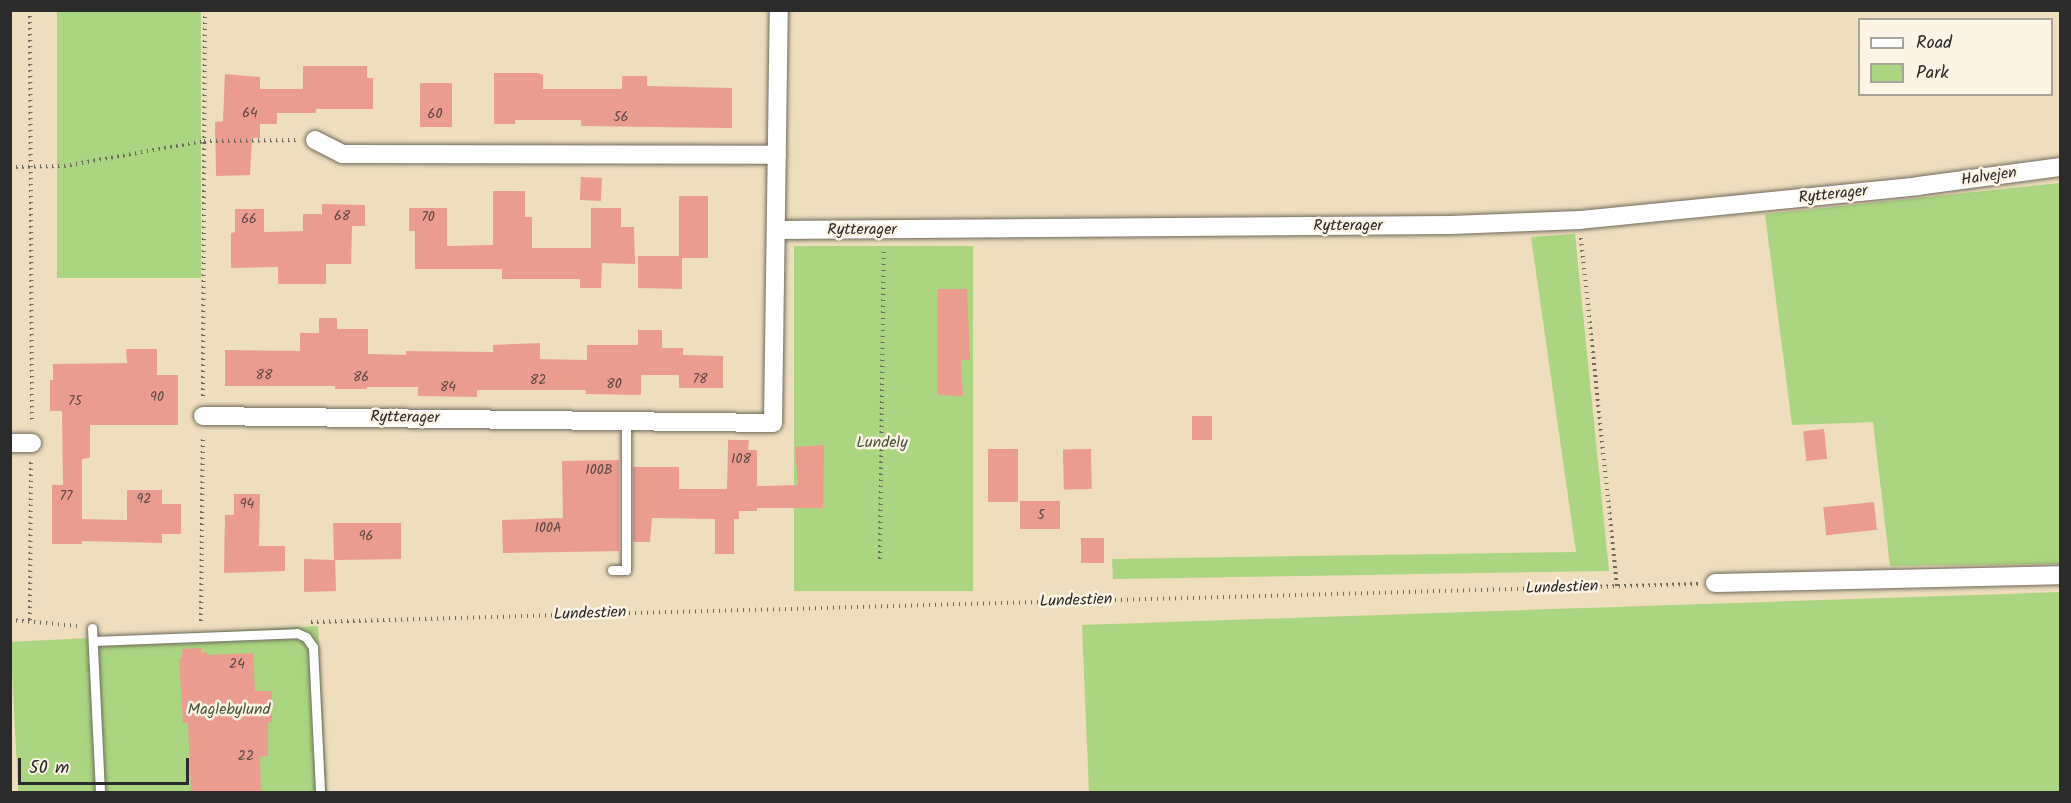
<!DOCTYPE html>
<style>
body{margin:0}
#map{position:relative;width:2071px;height:803px;overflow:hidden;background:#eedebd;font-family:Kalam,sans-serif}
div>[style]{position:absolute}
[style*='--x']{left:calc(var(--x)*1px);top:calc(var(--y)*1px);width:calc(var(--w)*1px);rotate:calc(var(--a)*1deg)}
.green>*{inset:0;background:#abd580;transform-origin:0 0}
.building>*{inset:0;background:#ea9c8f;transform-origin:0 0}
.path>*{height:4px;margin-top:-2px;transform-origin:0;background:repeating-linear-gradient(90deg,#6f6a5e 0 1.5px,transparent 0 6px)}
.roads{filter:drop-shadow(0 0 2px #6f6a5e) drop-shadow(0 0 2px #6f6a5e)}
.lane>*{height:9px;margin:-4.5px;padding:0 4.5px;transform-origin:4.5px;border-radius:4.5px;background:#fff}
.street>*{height:18px;margin:-9px;padding:0 9px;transform-origin:9px;border-radius:9px;background:#fff}
span{translate:-50% -50%;white-space:nowrap;text-align:center;line-height:1.15;-webkit-text-stroke:5px #fcf5e5;paint-order:stroke}
.number-label{font-size:14px;color:#5b4744}
.number-label span{-webkit-text-stroke-width:0}
.street-label{font-size:16px;color:#2b2b2b}
.park-label{font-size:16px;color:#4b5640}
.frame{position:absolute;inset:0;border:12px solid #2b2b2b;pointer-events:none}
.legend{position:absolute;left:1858px;top:18px;width:195px;height:78px;box-sizing:border-box;background:#fcf5e5;border:2px solid #a8a49b;margin:0;padding:8px 10px;list-style:none;font-size:18px;color:#2b2b2b}
.legend li{display:flex;align-items:center;gap:12px;height:30px}
.legend b{width:30px;border:2px solid #a8a49b}
.scale{position:absolute;left:18px;top:758px;width:171px;height:27px;box-sizing:border-box;border:3px solid #2b2b2b;border-top:0;padding-left:8px;font-size:18px;line-height:21px;white-space:nowrap;color:#2b2b2b;-webkit-text-stroke:4px #fcf5e5;paint-order:stroke}
</style>
<div id="map">
<div class="green">
<div style="left:57px;top:11px;width:144px;height:267px"></div>
<div style="clip-path:polygon(2060px 183px,2060px 564px,1890px 566px,1873px 422px,1792px 425px,1765px 214px)"></div>
<div style="clip-path:polygon(1575px 234px,1609px 571px,1113px 579px,1112px 559px,1576px 552px,1531px 237px)"></div>
<div style="left:794px;top:246px;width:179px;height:345px"></div>
<div style="clip-path:polygon(2060px 592px,2060px 792px,1089px 792px,1082px 625px)"></div>
<div style="left:318px;top:626px;width:166px;height:308px;rotate:87deg"></div>
</div>
<div class="building">
<div style="clip-path:polygon(303px 66px,367px 66px,367px 78px,373px 78px,373px 109px,316px 109px,316px 113px,277px 113px,277px 124px,260px 124px,260px 138px,252px 138px,250px 175px,216px 176px,215px 122px,223px 121px,225px 74px,260px 77px,260px 89px,303px 89px)"></div>
<div style="clip-path:polygon(494px 73px,538px 73px,543px 75px,543px 89px,622px 89px,622px 76px,647px 76px,647px 86px,732px 88px,732px 128px,581px 126px,581px 120px,515px 120px,515px 124px,494px 124px)"></div>
<div style="left:420px;top:83px;width:32px;height:44px"></div>
<div style="left:581px;top:177px;width:21px;height:23px;rotate:3deg"></div>
<div style="clip-path:polygon(493px 191px,525px 191px,525px 217px,532px 217px,532px 248px,591px 248px,591px 208px,621px 208px,621px 227px,634px 227px,635px 264px,602px 263px,601px 288px,580px 288px,580px 279px,502px 279px,502px 269px,415px 269px,415px 231px,409px 231px,409px 208px,447px 208px,447px 246px,493px 245px)"></div>
<div style="clip-path:polygon(679px 196px,708px 196px,708px 258px,682px 258px,682px 289px,638px 288px,638px 256px,679px 256px)"></div>
<div style="clip-path:polygon(322px 204px,365px 205px,365px 226px,352px 226px,351px 264px,326px 264px,326px 284px,278px 284px,278px 267px,231px 268px,231px 233px,235px 232px,235px 209px,264px 209px,264px 232px,303px 231px,303px 214px,322px 214px)"></div>
<div style="clip-path:polygon(938px 289px,967px 289px,970px 360px,961px 360px,963px 396px,938px 395px)"></div>
<div style="clip-path:polygon(319px 318px,337px 318px,337px 329px,368px 329px,368px 354px,406px 355px,406px 351px,493px 352px,493px 345px,540px 343px,540px 359px,587px 360px,587px 345px,638px 345px,638px 330px,662px 330px,662px 348px,683px 348px,683px 355px,723px 356px,723px 388px,679px 388px,679px 375px,641px 375px,641px 395px,586px 394px,586px 390px,477px 390px,477px 397px,418px 396px,418px 387px,367px 387px,367px 389px,335px 389px,335px 386px,225px 386px,225px 350px,300px 351px,300px 333px,319px 333px)"></div>
<div style="clip-path:polygon(126px 349px,157px 349px,157px 375px,178px 375px,178px 425px,90px 425px,90px 458px,82px 459px,82px 519px,127px 520px,127px 490px,162px 490px,162px 504px,181px 504px,181px 534px,162px 534px,162px 543px,82px 541px,82px 544px,52px 544px,52px 485px,63px 485px,62px 411px,50px 411px,50px 380px,53px 380px,53px 364px,127px 363px)"></div>
<div style="left:1192px;top:416px;width:20px;height:24px"></div>
<div style="left:1824px;top:429px;width:30px;height:21px;rotate:84deg"></div>
<div style="clip-path:polygon(728px 440px,749px 440px,748px 450px,757px 450px,757px 486px,798px 485px,795px 447px,824px 445px,823px 508px,757px 508px,757px 511px,739px 511px,739px 519px,734px 519px,734px 554px,715px 554px,715px 519px,652px 518px,650px 542px,633px 542px,633px 467px,679px 467px,679px 489px,727px 489px)"></div>
<div style="left:1018px;top:449px;width:53px;height:30px;rotate:90deg"></div>
<div style="left:1091px;top:449px;width:40px;height:28px;rotate:89deg"></div>
<div style="clip-path:polygon(619px 460px,619px 551px,503px 553px,502px 520px,563px 518px,562px 461px)"></div>
<div style="clip-path:polygon(234px 494px,260px 494px,259px 546px,285px 546px,285px 571px,224px 573px,225px 515px,234px 515px)"></div>
<div style="left:1020px;top:501px;width:40px;height:28px"></div>
<div style="left:1874px;top:502px;width:28px;height:51px;rotate:84deg"></div>
<div style="clip-path:polygon(333px 523px,401px 523px,401px 559px,335px 560px,336px 591px,304px 592px,304px 559px,334px 560px)"></div>
<div style="left:1104px;top:538px;width:25px;height:23px;rotate:90deg"></div>
<div style="clip-path:polygon(201px 648px,202px 653px,207px 652px,208px 655px,253px 653px,255px 691px,272px 691px,272px 722px,268px 722px,268px 756px,260px 757px,261px 792px,191px 792px,188px 723px,183px 723px,179px 659px,182px 659px,182px 649px)"></div>
</div>
<div class="path">
<div style="--x:30;--y:10;--w:414;--a:89.7"></div>
<div style="--x:10;--y:167;--w:54;--a:-1.1"></div>
<div style="--x:64;--y:166;--w:142;--a:-10.1"></div>
<div style="--x:204;--y:141;--w:92;--a:-0.6"></div>
<div style="--x:1581;--y:238;--w:351;--a:84.1"></div>
<div style="--x:203;--y:396;--w:386;--a:-89.7"></div>
<div style="--x:880;--y:559;--w:311;--a:-89.3"></div>
<div style="--x:10;--y:620;--w:68;--a:5"></div>
<div style="--x:30;--y:620;--w:159;--a:-89.6"></div>
<div style="--x:201;--y:621;--w:185;--a:-89.4"></div>
<div style="--x:311;--y:622;--w:1388;--a:-1.57"></div>
</div>
<div class="roads">
<div class="lane">
<div style="--x:612;--y:570;--w:14;--a:0"></div>
<div style="--x:626;--y:570;--w:149;--a:-90"></div>
<div style="--x:92;--y:628;--w:164;--a:87.2"></div>
<div style="--x:93;--y:641;--w:204;--a:-2.2"></div>
<div style="--x:297;--y:633;--w:10;--a:24"></div>
<div style="--x:306;--y:637;--w:12;--a:55"></div>
<div style="--x:313;--y:647;--w:145;--a:87.2"></div>
</div>
<div class="street">
<div style="--x:315;--y:140;--w:30;--a:27"></div>
<div style="--x:342;--y:154;--w:435;--a:0.1"></div>
<div style="--x:776;--y:230;--w:675;--a:-0.42"></div>
<div style="--x:1451;--y:225;--w:129;--a:-2.2"></div>
<div style="--x:1580;--y:220;--w:340;--a:-5.7"></div>
<div style="--x:1918;--y:186;--w:143;--a:-7.6"></div>
<div style="--x:203;--y:416;--w:570;--a:0.7"></div>
<div style="--x:773;--y:423;--w:413;--a:-89.2"></div>
<div style="--x:10;--y:443;--w:22;--a:0"></div>
<div style="--x:1715;--y:583;--w:345;--a:-1.3"></div>
</div>
</div>
<div class="number-label">
<span style="left:250px;top:113px">64</span>
<span style="left:435px;top:114px">60</span>
<span style="left:621px;top:117px">56</span>
<span style="left:342px;top:216px">68</span>
<span style="left:428px;top:217px">70</span>
<span style="left:249px;top:219px">66</span>
<span style="left:264px;top:375px">88</span>
<span style="left:361px;top:377px">86</span>
<span style="left:700px;top:379px">78</span>
<span style="left:538px;top:380px">82</span>
<span style="left:614px;top:384px">80</span>
<span style="left:448px;top:387px">84</span>
<span style="left:157px;top:397px">90</span>
<span style="left:75px;top:401px">75</span>
<span style="left:741px;top:459px">108</span>
<span style="left:599px;top:470px">100B</span>
<span style="left:66px;top:496px">77</span>
<span style="left:144px;top:499px">92</span>
<span style="left:247px;top:504px">94</span>
<span style="left:1041px;top:515px">5</span>
<span style="left:548px;top:528px">100A</span>
<span style="left:366px;top:536px">96</span>
<span style="left:237px;top:664px">24</span>
<span style="left:246px;top:756px">22</span>
</div>
<div class="street-label">
<span style="left:1989px;top:177px;rotate:-8deg">Halvejen</span>
<span style="left:1833px;top:195px;rotate:-6deg">Rytterager</span>
<span style="left:1348px;top:226px">Rytterager</span>
<span style="left:862px;top:230px">Rytterager</span>
<span style="left:405px;top:418px;rotate:1deg">Rytterager</span>
<span style="left:1562px;top:588px;rotate:-2deg">Lundestien</span>
<span style="left:1076px;top:601px;rotate:-2deg">Lundestien</span>
<span style="left:590px;top:614px;rotate:-2deg">Lundestien</span>
</div>
<div class="park-label">
<span style="left:882px;top:443px">Lundely</span>
<span style="left:229px;top:710px">Maglebylund</span>
</div>
<div class="frame"></div>
<ul class="legend">
<li><b style="height:8px;background:#fff"></b>Road</li>
<li><b style="height:16px;background:#abd580"></b>Park</li>
</ul>
<div class="scale">50 m</div>
</div>
